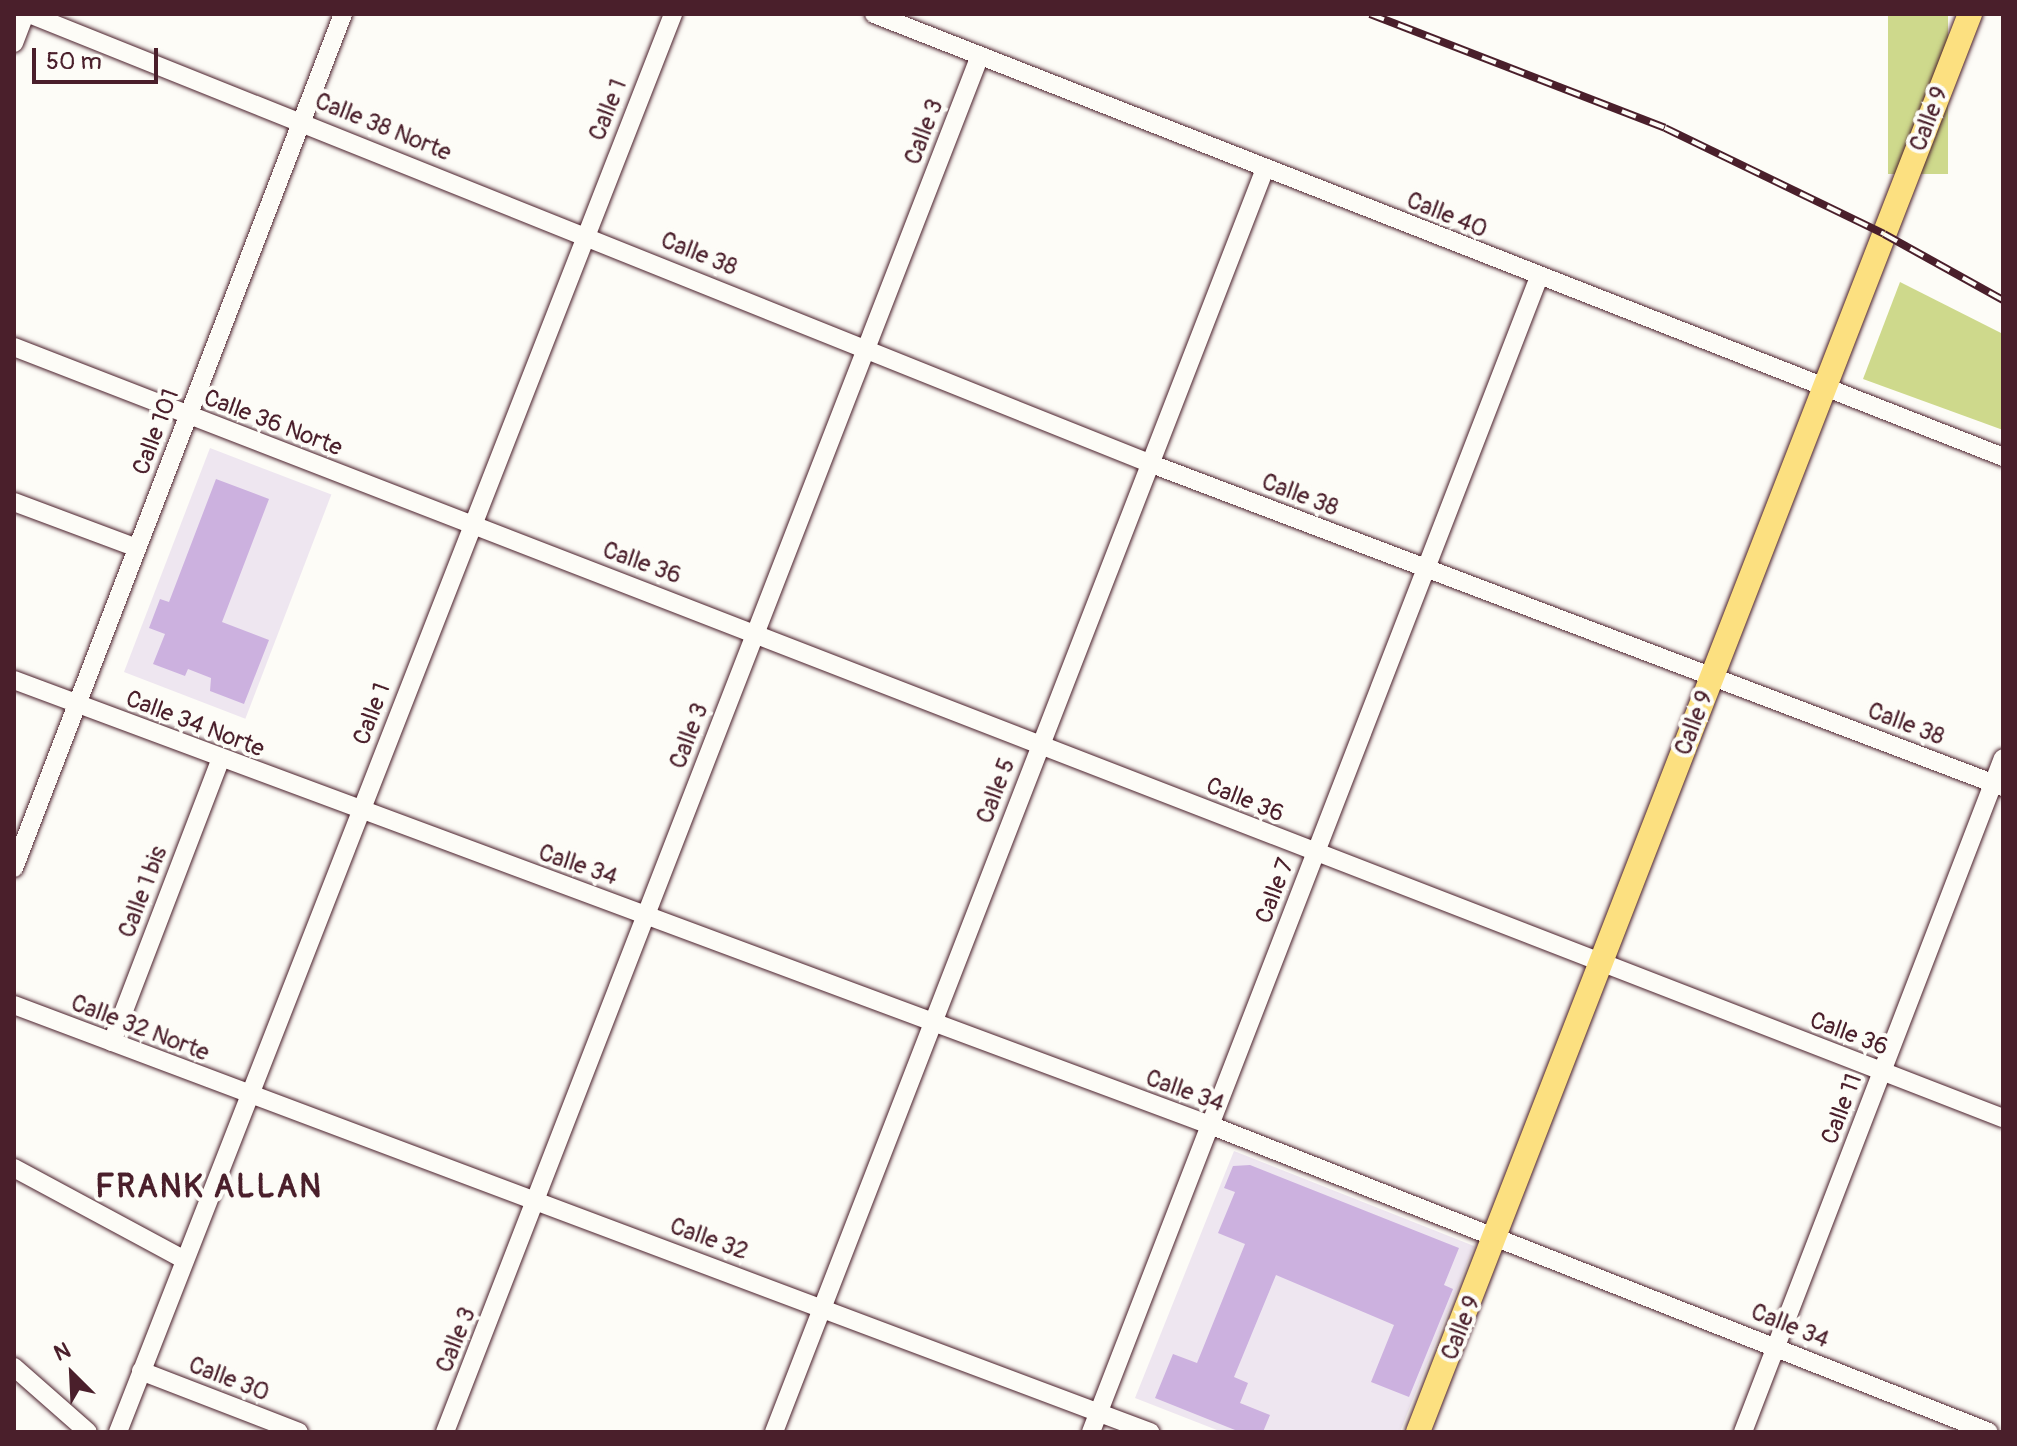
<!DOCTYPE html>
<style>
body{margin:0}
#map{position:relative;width:2017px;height:1446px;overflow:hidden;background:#fdfcf7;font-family:Pangolin,sans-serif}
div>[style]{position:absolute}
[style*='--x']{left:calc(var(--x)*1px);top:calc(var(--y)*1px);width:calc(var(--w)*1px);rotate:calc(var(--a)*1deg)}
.built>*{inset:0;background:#eee6f0;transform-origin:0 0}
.green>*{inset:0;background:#ced98c;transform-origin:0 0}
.building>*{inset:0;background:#ccb1df}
.roads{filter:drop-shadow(0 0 2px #4a1f2b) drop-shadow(0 0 2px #4a1f2b)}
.minor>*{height:18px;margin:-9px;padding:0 9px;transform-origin:9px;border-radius:9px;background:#fdfcf7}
.major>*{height:24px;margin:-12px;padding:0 12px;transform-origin:12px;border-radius:12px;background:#fce080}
.rail>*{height:8px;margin-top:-4px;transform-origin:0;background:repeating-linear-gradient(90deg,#fdfcf7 0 15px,#4a1f2b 0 30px);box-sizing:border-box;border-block:2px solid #4a1f2b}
span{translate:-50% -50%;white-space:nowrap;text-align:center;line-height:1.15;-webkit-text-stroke:8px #fdfcf7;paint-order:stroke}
.street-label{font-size:24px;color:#4a1f2b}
.district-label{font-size:32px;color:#4a1f2b;font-weight:700;letter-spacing:2px}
.frame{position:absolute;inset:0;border:16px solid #4a1f2b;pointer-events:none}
.north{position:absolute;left:32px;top:1334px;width:80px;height:80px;-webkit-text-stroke:6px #fdfcf7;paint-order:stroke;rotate:336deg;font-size:22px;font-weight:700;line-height:32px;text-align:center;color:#4a1f2b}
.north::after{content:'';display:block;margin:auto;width:28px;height:36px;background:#4a1f2b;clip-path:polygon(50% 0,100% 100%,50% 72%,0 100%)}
.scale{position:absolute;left:32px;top:48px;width:126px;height:36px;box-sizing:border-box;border:4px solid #4a1f2b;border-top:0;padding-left:10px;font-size:24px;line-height:28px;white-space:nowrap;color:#4a1f2b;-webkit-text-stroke:6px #fdfcf7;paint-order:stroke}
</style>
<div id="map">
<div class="built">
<div style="left:210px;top:448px;width:130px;height:240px;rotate:21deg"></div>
<div style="clip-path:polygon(1234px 1151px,1474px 1246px,1400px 1432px,1222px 1432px,1135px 1398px)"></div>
</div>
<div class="green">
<div style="left:1888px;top:14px;width:60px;height:160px"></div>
<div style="clip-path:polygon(1900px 282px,2003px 334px,2003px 430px,1863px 379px)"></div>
</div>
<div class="building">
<div style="clip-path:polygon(216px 479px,269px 499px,222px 622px,269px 640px,244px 704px,210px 691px,211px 678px,188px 669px,185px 676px,153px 664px,165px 634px,149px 628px,160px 599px,169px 602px)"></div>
<div style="clip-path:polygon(1250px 1165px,1459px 1248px,1444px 1285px,1453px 1289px,1409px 1397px,1371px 1382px,1394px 1325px,1276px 1275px,1234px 1377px,1248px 1383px,1240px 1403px,1270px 1415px,1263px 1432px,1240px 1432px,1155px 1398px,1173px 1354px,1197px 1363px,1245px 1244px,1218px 1233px,1235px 1192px,1224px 1188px,1233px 1166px)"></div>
</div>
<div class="roads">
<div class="minor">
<div style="--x:29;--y:14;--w:1207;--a:21.85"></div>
<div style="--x:1149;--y:463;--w:913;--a:20.78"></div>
<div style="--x:874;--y:14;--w:1213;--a:21.42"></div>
<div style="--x:14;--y:43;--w:31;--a:-69"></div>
<div style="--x:14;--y:347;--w:2133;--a:21.19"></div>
<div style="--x:14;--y:502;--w:131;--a:20.5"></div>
<div style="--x:14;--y:680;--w:1276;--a:20.41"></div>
<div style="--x:1210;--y:1125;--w:837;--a:21.51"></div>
<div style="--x:14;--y:868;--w:915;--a:-68.93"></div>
<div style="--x:14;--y:1005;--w:1214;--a:20.6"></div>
<div style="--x:112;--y:1042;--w:302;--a:-69"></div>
<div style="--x:14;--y:1168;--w:194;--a:28.3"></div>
<div style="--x:14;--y:1367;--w:98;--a:41.3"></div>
<div style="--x:141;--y:1371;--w:169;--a:21.1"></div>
<div style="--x:118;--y:1432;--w:1523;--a:-68.62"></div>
<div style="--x:445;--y:1432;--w:1474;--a:-68.76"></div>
<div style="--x:774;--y:1432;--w:1355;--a:-68.76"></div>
<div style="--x:1091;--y:1432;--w:1239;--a:-68.8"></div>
<div style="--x:1743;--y:1432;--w:722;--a:-68.91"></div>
</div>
<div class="major">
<div style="--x:1418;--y:1432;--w:1522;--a:-68.73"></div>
</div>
</div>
<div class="rail">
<div style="--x:1370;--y:14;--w:316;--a:21.1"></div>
<div style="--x:1665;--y:128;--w:243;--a:25.8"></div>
<div style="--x:1884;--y:234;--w:136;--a:29"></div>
</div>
<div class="street-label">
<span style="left:608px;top:110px;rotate:-68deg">Calle 1</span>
<span style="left:1929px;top:119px;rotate:-69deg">Calle 9</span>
<span style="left:383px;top:127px;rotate:22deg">Calle 38 Norte</span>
<span style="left:924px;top:132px;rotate:-69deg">Calle 3</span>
<span style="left:1447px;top:215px;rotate:22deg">Calle 40</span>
<span style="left:699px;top:254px;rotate:22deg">Calle 38</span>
<span style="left:273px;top:423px;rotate:21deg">Calle 36 Norte</span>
<span style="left:156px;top:432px;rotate:-69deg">Calle 101</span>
<span style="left:1300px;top:495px;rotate:21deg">Calle 38</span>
<span style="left:642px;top:563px;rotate:20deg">Calle 36</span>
<span style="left:372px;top:714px;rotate:-69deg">Calle 1</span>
<span style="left:1694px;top:723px;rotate:-69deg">Calle 9</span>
<span style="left:195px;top:724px;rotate:21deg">Calle 34 Norte</span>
<span style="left:1906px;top:724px;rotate:21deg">Calle 38</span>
<span style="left:689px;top:736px;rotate:-69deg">Calle 3</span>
<span style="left:996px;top:791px;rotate:-69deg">Calle 5</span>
<span style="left:1245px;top:800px;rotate:22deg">Calle 36</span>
<span style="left:578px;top:865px;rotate:19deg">Calle 34</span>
<span style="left:1275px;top:891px;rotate:-69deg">Calle 7</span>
<span style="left:143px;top:892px;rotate:-69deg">Calle 1 bis</span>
<span style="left:140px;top:1028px;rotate:21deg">Calle 32 Norte</span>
<span style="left:1849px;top:1034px;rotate:21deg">Calle 36</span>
<span style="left:1185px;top:1091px;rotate:20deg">Calle 34</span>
<span style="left:1842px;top:1109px;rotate:-69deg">Calle 11</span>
<span style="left:709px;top:1239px;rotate:20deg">Calle 32</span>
<span style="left:1790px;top:1326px;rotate:22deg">Calle 34</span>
<span style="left:1461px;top:1328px;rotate:-68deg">Calle 9</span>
<span style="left:456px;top:1340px;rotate:-68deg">Calle 3</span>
<span style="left:229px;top:1379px;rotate:21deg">Calle 30</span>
</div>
<div class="district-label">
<span style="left:209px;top:1187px">FRANK ALLAN</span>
</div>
<div class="frame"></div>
<div class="north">N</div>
<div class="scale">50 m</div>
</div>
